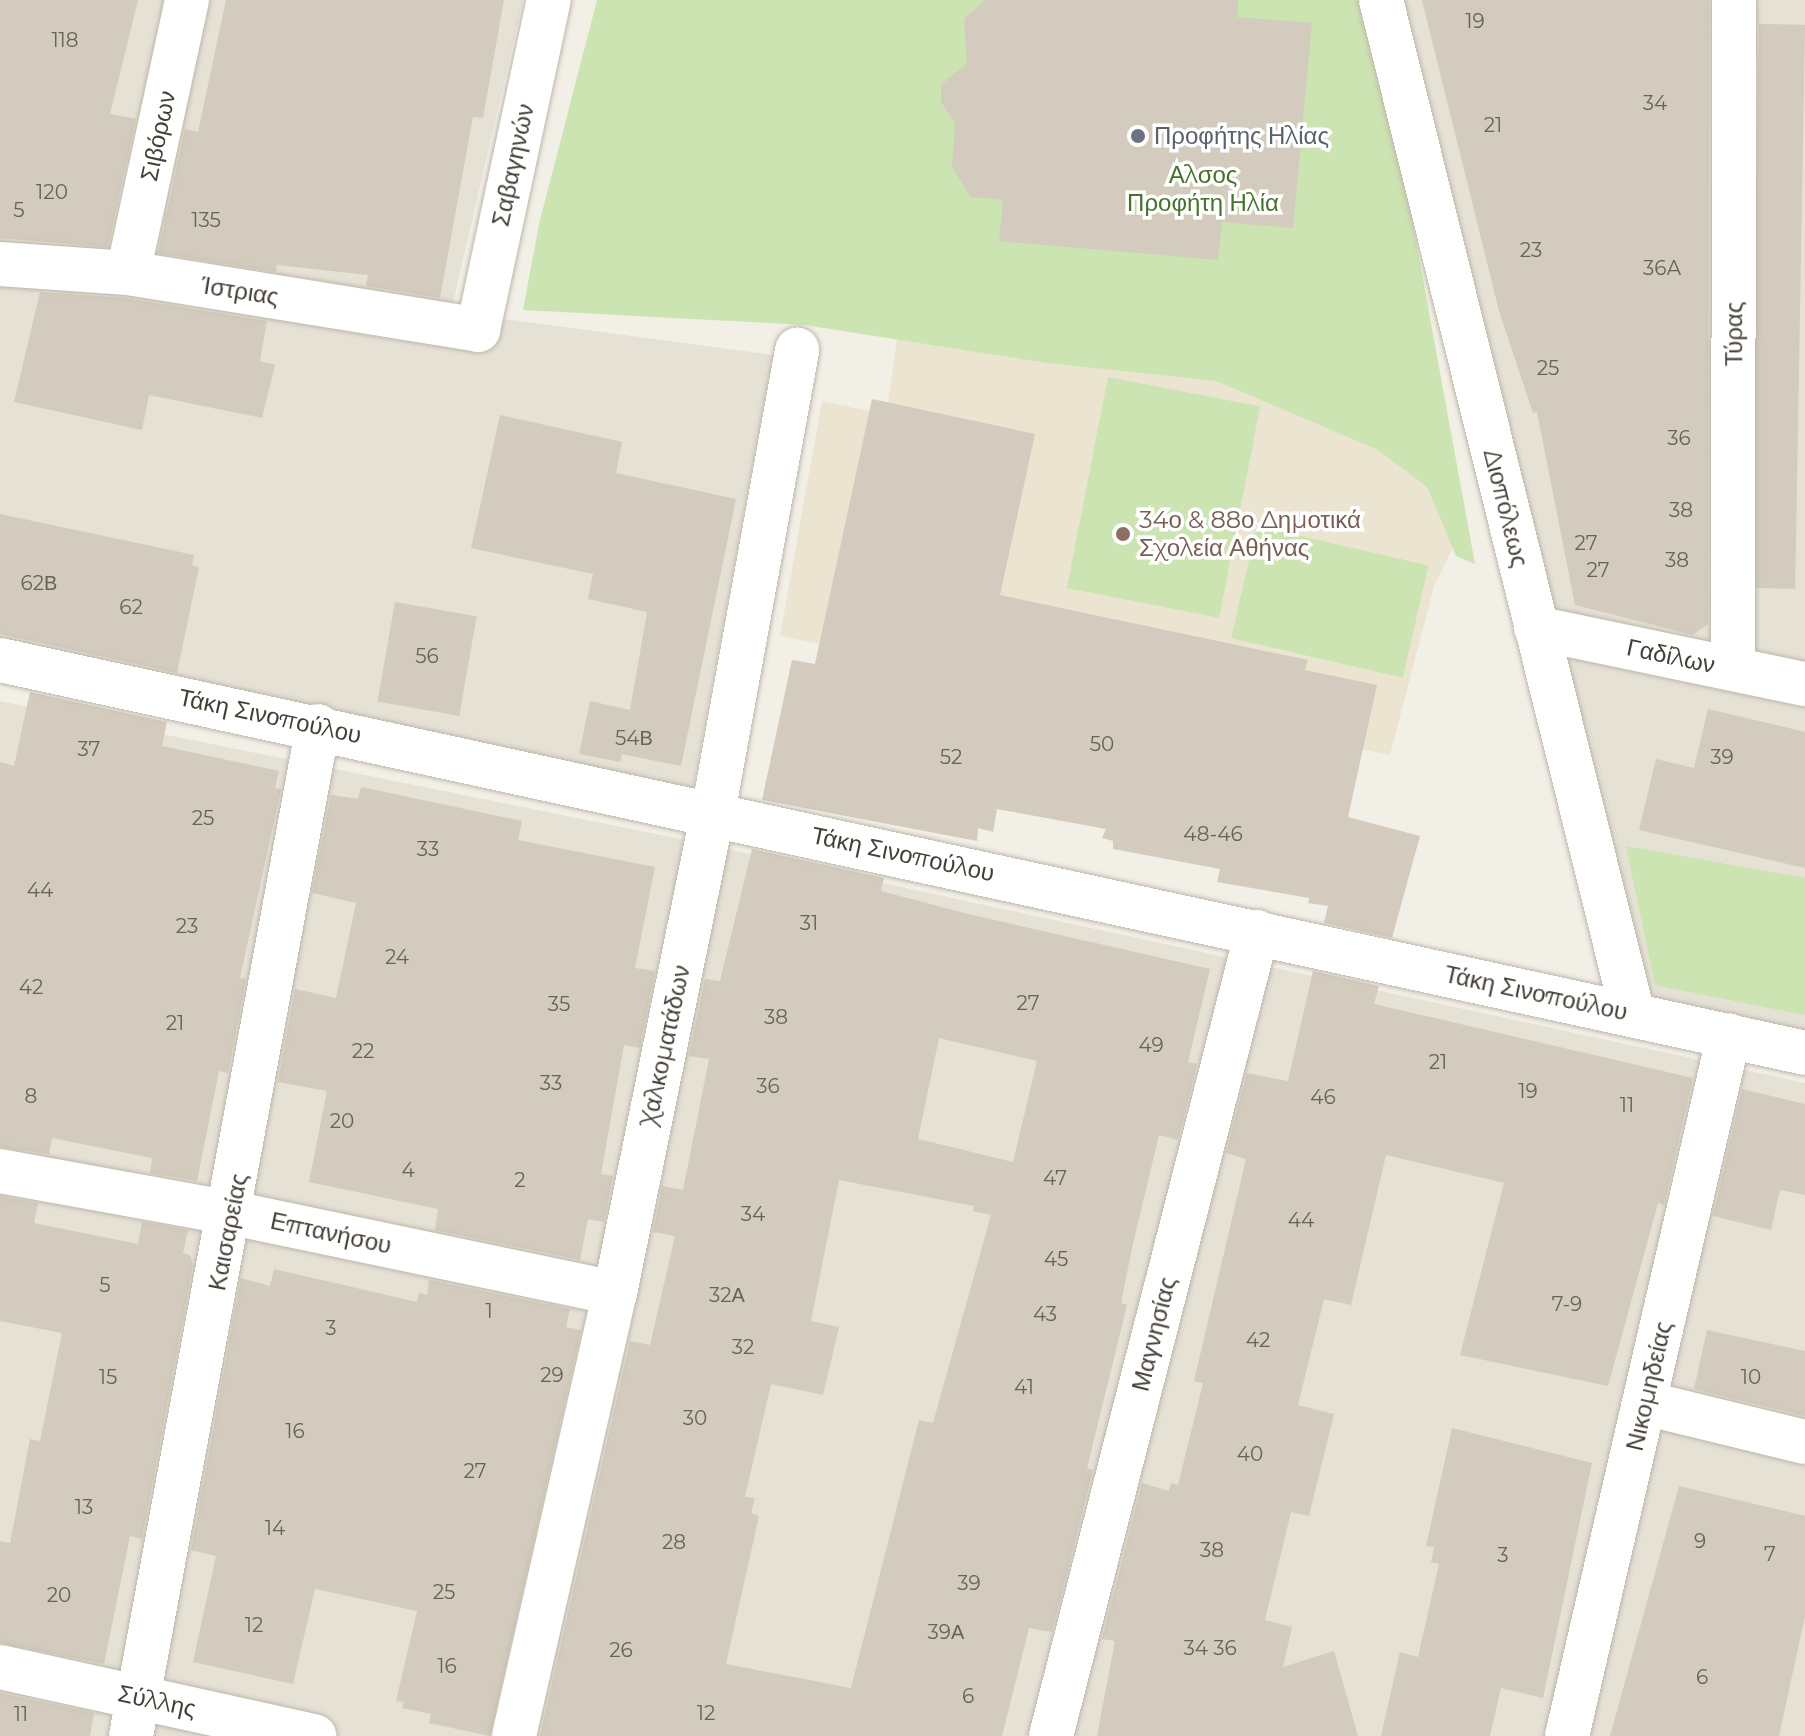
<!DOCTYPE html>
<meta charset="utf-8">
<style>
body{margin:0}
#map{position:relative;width:1805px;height:1736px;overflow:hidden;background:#f2efe7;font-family:Montserrat,sans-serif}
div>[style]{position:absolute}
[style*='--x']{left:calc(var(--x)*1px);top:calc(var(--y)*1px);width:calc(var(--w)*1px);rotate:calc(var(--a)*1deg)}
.residential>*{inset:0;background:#e5e1d5}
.education>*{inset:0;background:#eae4d1}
.green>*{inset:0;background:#cce3b2;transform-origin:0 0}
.building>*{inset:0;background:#d3cbbd;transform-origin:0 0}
.roads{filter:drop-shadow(0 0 2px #bdb7aa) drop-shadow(0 0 2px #bdb7aa)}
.minor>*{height:44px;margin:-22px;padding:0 22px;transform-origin:22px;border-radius:22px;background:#fff}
.dots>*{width:22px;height:22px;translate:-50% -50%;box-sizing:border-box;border:4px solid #fff;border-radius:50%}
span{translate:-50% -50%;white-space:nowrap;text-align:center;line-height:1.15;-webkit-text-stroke:7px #fff;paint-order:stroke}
.number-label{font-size:20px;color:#686258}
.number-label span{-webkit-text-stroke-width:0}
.street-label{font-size:24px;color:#443f36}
.worship-label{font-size:24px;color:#5b616d}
.left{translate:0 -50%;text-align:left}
.park-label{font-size:24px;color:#45722e}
.education-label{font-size:24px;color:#785e54}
</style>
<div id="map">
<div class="residential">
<div style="clip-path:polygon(0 0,523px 0,451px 312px,773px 355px,693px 788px,0 668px)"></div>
<div style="clip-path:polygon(1388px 0,1805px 0,1805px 1047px,1625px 1007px)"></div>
<div style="clip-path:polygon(0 701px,690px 841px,1805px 1083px,1805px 1736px,0 1736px)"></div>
</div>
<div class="education">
<div style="clip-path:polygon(897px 339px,1046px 363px,1216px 381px,1378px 450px,1427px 487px,1453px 548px,1434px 586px,1390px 755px,780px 636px,822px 401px,869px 411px,888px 403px)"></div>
</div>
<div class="green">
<div style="clip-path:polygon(597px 0,1372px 0,1475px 564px,1456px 556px,1427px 487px,1378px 450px,1216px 381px,1046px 363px,805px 325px,523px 310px,539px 224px)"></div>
<div style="left:1108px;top:377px;width:155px;height:215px;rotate:11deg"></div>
<div style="left:1257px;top:526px;width:176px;height:115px;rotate:13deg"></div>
<div style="clip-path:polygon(1626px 846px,1805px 878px,1805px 1015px,1655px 985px)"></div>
</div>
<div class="building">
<div style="clip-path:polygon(0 0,138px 0,110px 114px,136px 119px,108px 247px,0 238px)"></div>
<div style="clip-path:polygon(226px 0,504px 0,483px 118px,473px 117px,440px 298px,366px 286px,368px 275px,277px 265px,276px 272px,158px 253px,185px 129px,198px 132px)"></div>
<div style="clip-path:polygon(985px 0,1238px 0,1237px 17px,1312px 23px,1293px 228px,1222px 222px,1218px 260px,999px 241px,1003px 200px,971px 197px,952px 167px,955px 123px,941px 102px,941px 85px,967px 63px,964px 19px)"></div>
<div style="clip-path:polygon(1422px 0,1709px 0,1708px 624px,1693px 635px,1575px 605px,1537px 412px,1533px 413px,1499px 311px)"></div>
<div style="left:1759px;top:24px;width:46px;height:564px;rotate:1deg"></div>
<div style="clip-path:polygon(40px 292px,125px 298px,267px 321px,260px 361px,275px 365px,262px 418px,149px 395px,142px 430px,14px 402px)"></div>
<div style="clip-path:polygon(872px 399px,1035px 434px,1000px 595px,1308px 660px,1305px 670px,1377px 685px,1348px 817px,1420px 836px,1392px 938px,1324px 923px,1328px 906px,1308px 903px,1309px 898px,1217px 882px,1220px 869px,1113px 849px,1113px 841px,1102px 838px,1106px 829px,997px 809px,993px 832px,978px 828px,977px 841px,762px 800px,792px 660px,815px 664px)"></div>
<div style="clip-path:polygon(500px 415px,622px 442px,616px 473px,736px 499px,681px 766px,622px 754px,620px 762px,579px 754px,590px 701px,630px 710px,647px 612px,588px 599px,593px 574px,471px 548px)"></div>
<div style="clip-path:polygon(0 514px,194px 555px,192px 565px,199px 567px,177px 673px,0 634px)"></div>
<div style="left:395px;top:602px;width:83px;height:101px;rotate:10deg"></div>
<div style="clip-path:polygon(30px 692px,167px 722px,162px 746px,279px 771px,275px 788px,281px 789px,240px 978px,246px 979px,228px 1073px,219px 1071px,197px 1181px,150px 1173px,152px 1158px,52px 1138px,49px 1154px,0 1147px,0 762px,14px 766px)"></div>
<div style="clip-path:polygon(1708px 709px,1805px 732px,1805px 868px,1639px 830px,1656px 759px,1694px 768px)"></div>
<div style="clip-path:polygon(361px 787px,522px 821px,518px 840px,655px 867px,635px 968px,655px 971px,640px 1048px,624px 1045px,601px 1174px,613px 1176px,604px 1222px,588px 1219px,580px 1260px,435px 1230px,438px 1209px,309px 1182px,327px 1091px,278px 1082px,295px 989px,336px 998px,356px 903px,312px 893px,331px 795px,358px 799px)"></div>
<div style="clip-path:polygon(evenodd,752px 849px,884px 878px,881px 891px,968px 914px,1210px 969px,1188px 1062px,1197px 1064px,1178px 1140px,1159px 1135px,1132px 1248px,1121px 1303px,1127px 1305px,1087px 1468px,1093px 1470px,1052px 1632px,1029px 1628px,1002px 1736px,540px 1736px,630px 1341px,650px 1345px,675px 1236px,653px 1232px,662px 1186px,683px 1190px,709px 1059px,689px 1056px,705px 979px,720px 981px,752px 849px,939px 1038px,1037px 1061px,1013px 1162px,918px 1139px,939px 1038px,752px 849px,839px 1180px,974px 1206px,973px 1211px,991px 1215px,933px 1423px,919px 1420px,851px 1688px,726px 1664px,759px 1516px,751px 1513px,755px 1498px,745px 1497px,771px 1384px,823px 1395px,839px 1327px,811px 1321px,839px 1180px)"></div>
<div style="clip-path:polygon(1313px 971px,1379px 986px,1374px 1004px,1693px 1078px,1664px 1205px,1658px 1203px,1608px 1386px,1460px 1355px,1504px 1183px,1386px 1155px,1351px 1305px,1324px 1299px,1298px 1405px,1334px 1414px,1309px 1516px,1291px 1512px,1265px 1620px,1292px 1627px,1283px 1667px,1334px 1651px,1358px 1736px,1097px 1736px,1115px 1641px,1102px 1639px,1142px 1483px,1169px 1491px,1171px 1483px,1178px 1485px,1203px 1383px,1194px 1381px,1246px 1159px,1226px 1153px,1247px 1073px,1288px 1081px)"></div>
<div style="clip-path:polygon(1742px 1089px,1805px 1104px,1805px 1195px,1780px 1190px,1771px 1230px,1713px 1216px)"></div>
<div style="clip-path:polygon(0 1196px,38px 1203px,34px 1223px,138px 1244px,142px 1222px,188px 1230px,183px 1253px,190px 1255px,193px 1265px,142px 1539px,130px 1536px,104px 1664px,0 1643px,0 1541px,10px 1543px,30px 1439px,40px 1441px,62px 1333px,0 1321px)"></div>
<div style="clip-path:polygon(274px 1269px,417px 1302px,419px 1293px,427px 1295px,429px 1280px,570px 1309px,566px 1327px,581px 1330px,490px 1736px,429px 1723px,431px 1714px,402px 1708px,404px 1702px,396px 1701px,417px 1611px,315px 1589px,293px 1684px,193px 1662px,216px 1556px,191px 1550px,241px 1278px,270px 1286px)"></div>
<div style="clip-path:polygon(1707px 1330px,1805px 1351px,1805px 1416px,1694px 1389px)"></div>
<div style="clip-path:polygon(1452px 1428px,1592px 1463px,1543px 1698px,1501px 1688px,1490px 1736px,1381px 1736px,1400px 1652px,1418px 1657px,1439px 1564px,1431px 1562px,1434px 1547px,1426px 1546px)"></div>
<div style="clip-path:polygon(1679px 1486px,1805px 1516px,1805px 1616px,1779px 1736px,1610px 1736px)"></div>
<div style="clip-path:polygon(0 1693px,94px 1713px,90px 1736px,0 1736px)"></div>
</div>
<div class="roads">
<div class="minor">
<div style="--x:1381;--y:0;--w:1046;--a:76.06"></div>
<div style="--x:0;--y:264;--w:128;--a:4"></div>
<div style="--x:128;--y:273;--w:355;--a:9.2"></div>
<div style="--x:478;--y:330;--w:338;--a:-77.9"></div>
<div style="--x:128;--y:273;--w:279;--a:-77.8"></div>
<div style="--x:1536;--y:628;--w:275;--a:11.8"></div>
<div style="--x:0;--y:660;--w:1847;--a:12.28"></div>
<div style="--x:1733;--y:669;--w:669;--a:-89.91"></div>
<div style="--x:0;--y:1171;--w:236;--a:10.3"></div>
<div style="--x:232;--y:1213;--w:391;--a:11.8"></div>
<div style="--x:1645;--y:1403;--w:165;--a:13.7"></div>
<div style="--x:0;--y:1667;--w:322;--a:12.4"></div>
<div style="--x:131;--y:1736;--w:1027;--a:-79.51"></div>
<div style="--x:514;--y:1736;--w:454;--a:-77.2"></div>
<div style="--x:615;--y:1293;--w:490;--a:-78.5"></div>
<div style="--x:713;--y:813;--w:471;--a:-79.7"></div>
<div style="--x:1051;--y:1736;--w:830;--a:-75.63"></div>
<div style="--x:1567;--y:1736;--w:719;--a:-76.99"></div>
</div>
</div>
<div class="dots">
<div style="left:1138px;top:136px;background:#6b7280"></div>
<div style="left:1123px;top:534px;background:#8d6e63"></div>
</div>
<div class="number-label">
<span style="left:1475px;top:21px">19</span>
<span style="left:65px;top:40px">118</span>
<span style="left:1655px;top:103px">34</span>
<span style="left:1493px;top:125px">21</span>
<span style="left:52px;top:192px">120</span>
<span style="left:19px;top:210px">5</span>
<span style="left:206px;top:220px">135</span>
<span style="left:1531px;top:250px">23</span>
<span style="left:1662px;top:268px">36A</span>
<span style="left:1548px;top:368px">25</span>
<span style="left:1679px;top:438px">36</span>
<span style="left:1681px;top:510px">38</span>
<span style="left:1586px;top:543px">27</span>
<span style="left:1677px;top:560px">38</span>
<span style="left:1598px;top:570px">27</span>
<span style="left:39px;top:583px">62Β</span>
<span style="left:131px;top:607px">62</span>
<span style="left:427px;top:656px">56</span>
<span style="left:634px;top:738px">54Β</span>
<span style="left:1102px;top:744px">50</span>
<span style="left:89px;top:749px">37</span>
<span style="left:951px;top:757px">52</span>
<span style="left:1722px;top:757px">39</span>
<span style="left:203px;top:818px">25</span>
<span style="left:1213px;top:834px">48-46</span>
<span style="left:428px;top:849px">33</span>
<span style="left:40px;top:890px">44</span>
<span style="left:809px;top:923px">31</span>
<span style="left:187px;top:926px">23</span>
<span style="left:397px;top:957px">24</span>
<span style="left:31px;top:987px">42</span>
<span style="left:1028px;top:1003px">27</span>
<span style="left:559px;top:1004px">35</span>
<span style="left:776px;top:1017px">38</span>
<span style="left:175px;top:1023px">21</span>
<span style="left:1151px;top:1045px">49</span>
<span style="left:363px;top:1051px">22</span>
<span style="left:1438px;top:1062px">21</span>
<span style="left:551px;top:1083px">33</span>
<span style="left:768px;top:1086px">36</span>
<span style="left:1528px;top:1091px">19</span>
<span style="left:31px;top:1096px">8</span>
<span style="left:1323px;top:1097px">46</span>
<span style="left:1627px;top:1105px">11</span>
<span style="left:342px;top:1121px">20</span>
<span style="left:408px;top:1170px">4</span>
<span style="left:1055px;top:1178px">47</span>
<span style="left:520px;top:1180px">2</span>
<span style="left:753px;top:1214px">34</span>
<span style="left:1301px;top:1220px">44</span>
<span style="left:1056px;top:1259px">45</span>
<span style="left:105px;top:1285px">5</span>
<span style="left:727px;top:1295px">32Α</span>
<span style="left:1567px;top:1304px">7-9</span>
<span style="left:489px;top:1311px">1</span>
<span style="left:1045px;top:1314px">43</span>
<span style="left:331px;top:1328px">3</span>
<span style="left:1258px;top:1340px">42</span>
<span style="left:743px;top:1347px">32</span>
<span style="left:552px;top:1375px">29</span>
<span style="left:108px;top:1377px">15</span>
<span style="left:1751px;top:1377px">10</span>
<span style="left:1024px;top:1387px">41</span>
<span style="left:695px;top:1418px">30</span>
<span style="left:295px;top:1431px">16</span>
<span style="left:1250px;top:1454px">40</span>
<span style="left:475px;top:1471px">27</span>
<span style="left:84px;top:1507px">13</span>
<span style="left:275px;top:1528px">14</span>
<span style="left:1700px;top:1541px">9</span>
<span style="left:674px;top:1542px">28</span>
<span style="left:1212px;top:1550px">38</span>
<span style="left:1770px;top:1554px">7</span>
<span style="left:1503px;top:1555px">3</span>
<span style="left:969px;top:1583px">39</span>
<span style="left:444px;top:1592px">25</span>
<span style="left:59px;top:1595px">20</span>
<span style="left:254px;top:1625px">12</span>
<span style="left:946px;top:1632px">39Α</span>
<span style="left:1210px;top:1648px">34 36</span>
<span style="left:621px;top:1650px">26</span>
<span style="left:447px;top:1666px">16</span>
<span style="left:1702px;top:1677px">6</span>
<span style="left:968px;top:1696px">6</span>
<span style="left:706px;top:1713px">12</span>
<span style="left:21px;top:1714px">11</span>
</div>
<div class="street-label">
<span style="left:158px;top:136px;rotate:-78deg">Σιβόρων</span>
<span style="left:513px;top:165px;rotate:-78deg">Σαβαγηνών</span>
<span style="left:240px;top:291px;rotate:9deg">Ίστριας</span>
<span style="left:1734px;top:334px;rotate:-90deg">Τύρας</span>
<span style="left:1506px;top:508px;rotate:76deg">Διοπόλεως</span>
<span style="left:1671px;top:656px;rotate:12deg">Γαδίλων</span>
<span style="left:270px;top:716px;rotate:12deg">Τάκη Σινοπούλου</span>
<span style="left:903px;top:854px;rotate:12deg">Τάκη Σινοπούλου</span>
<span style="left:1536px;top:993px;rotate:12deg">Τάκη Σινοπούλου</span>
<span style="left:665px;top:1045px;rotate:-78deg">Χαλκοματάδων</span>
<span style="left:228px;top:1232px;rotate:-79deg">Καισαρείας</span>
<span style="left:331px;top:1233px;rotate:12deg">Επτανήσου</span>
<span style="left:1154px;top:1334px;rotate:-76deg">Μαγνησίας</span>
<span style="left:1649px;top:1386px;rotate:-77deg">Νικομηδείας</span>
<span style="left:157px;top:1701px;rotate:12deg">Σύλλης</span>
</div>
<div class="worship-label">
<span class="left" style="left:1154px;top:136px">Προφήτης Ηλίας</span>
</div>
<div class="park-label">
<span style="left:1203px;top:189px">Αλσος<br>Προφήτη Ηλία</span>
</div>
<div class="education-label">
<span class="left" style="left:1139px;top:534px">34ο &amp; 88ο Δημοτικά<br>Σχολεία Αθήνας</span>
</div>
</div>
